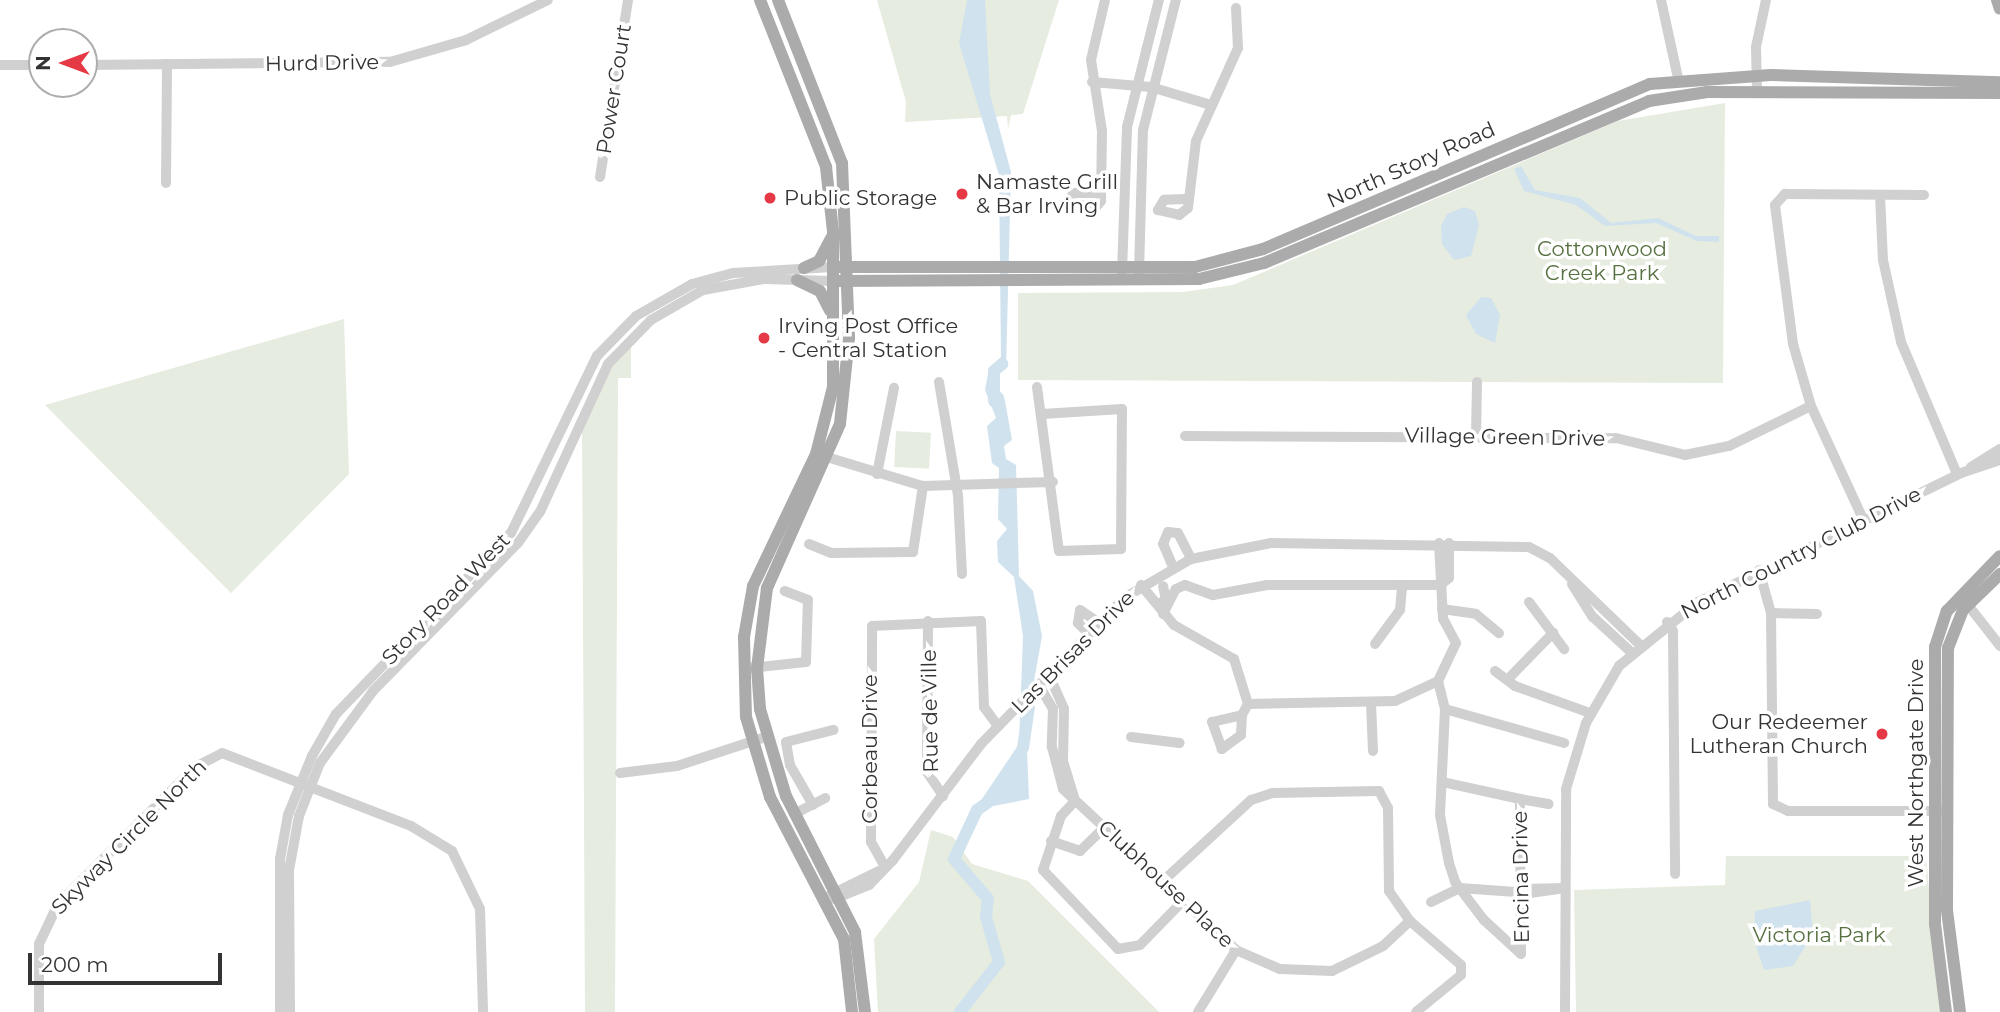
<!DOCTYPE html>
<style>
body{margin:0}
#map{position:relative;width:2000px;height:1012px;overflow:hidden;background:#fff;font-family:Montserrat,sans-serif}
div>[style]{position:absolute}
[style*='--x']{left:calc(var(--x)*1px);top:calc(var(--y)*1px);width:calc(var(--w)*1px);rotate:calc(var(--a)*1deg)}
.green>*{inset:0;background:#e6ecdf;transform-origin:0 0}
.water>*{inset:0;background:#cfe2ee}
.river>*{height:12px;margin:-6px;padding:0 6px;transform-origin:6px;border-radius:6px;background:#cfe2ee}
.minor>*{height:10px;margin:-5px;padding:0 5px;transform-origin:5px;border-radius:5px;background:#d0d0d0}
.major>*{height:12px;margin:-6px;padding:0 6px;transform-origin:6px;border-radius:6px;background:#ababab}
.dots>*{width:19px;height:19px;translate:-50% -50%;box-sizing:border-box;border:4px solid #fff;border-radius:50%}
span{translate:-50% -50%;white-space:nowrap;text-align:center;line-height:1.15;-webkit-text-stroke:7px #fff;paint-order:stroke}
.street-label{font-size:21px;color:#333}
.poi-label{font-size:21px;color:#333}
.left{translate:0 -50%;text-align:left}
.right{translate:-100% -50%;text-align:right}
.park-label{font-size:21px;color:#56703f}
.north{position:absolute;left:28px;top:28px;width:70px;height:70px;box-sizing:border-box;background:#fff;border:2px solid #adadad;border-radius:50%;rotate:270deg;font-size:19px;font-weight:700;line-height:28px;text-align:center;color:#333}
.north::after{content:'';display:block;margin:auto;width:24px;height:32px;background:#e63946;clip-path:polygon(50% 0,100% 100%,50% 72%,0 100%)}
.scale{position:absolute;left:28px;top:953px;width:194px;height:32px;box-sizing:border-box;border:4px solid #333;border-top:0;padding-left:9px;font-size:21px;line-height:24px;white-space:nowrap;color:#333;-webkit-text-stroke:5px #fff;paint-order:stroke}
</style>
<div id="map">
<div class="green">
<div style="clip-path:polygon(877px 0,1059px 0,1023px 114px,1011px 115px,1008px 129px,1007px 116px,905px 122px,906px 102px)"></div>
<div style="clip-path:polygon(1725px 103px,1723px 383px,1018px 380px,1018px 293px,1183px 292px,1233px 285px,1618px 121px)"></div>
<div style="clip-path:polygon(344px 319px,349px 474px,231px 593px,45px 405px)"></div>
<div style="clip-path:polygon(631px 344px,631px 378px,618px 378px,615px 1012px,585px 1012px,582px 423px,611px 366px)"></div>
<div style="left:896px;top:431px;width:35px;height:36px;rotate:3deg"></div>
<div style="clip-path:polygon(931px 830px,953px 837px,972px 864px,1028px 881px,1159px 1012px,878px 1012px,874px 939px,919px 882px)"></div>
<div style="clip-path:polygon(1726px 856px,1926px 856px,1940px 1012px,1576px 1012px,1574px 890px,1725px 885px)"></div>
</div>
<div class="water">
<div style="clip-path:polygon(967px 0,985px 0,990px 94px,1011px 172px,1006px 369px,989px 378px,1004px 396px,1012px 440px,1004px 446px,1006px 459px,1016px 465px,1019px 576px,1033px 591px,1042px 636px,1026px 727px,1029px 799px,988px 807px,986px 797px,972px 827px,965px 824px,1019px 744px,1023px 636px,1014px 577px,998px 562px,997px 541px,1007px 529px,998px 519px,999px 468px,992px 463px,987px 426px,996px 418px,985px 390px,989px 368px,1001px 357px,999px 175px,959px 43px)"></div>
<div style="clip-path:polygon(1521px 166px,1535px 190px,1580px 198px,1611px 223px,1658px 218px,1696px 236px,1719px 236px,1719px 242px,1697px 241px,1656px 223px,1605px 226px,1576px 205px,1524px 191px,1514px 169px)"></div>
<div style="clip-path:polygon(1464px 207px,1475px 211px,1479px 225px,1471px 256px,1454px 260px,1442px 244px,1441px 226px,1447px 214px)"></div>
<div style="clip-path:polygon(1481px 297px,1491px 298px,1500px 315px,1495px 343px,1476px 334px,1466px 315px)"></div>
<div style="clip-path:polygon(1810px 900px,1813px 934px,1793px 966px,1764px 970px,1754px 940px,1755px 911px)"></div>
</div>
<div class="river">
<div style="--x:994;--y:401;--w:30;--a:-90"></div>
<div style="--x:994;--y:371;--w:11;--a:-41"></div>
<div style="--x:1023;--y:748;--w:41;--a:-81.7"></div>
<div style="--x:960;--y:1012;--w:63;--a:-52"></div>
<div style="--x:999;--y:962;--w:47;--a:-106.1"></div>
<div style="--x:986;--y:917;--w:18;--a:-84"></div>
<div style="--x:988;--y:899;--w:52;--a:-130.4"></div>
<div style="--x:954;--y:859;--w:54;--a:-64.9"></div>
<div style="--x:977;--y:810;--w:28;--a:-35"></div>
</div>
<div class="minor">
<div style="--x:1661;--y:0;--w:80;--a:77.7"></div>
<div style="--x:0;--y:65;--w:42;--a:0"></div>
<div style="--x:84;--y:65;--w:306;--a:-0.6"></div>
<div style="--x:390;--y:62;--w:79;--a:-16.1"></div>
<div style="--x:466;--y:40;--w:91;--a:-26"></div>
<div style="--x:1092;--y:82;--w:59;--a:4.8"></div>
<div style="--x:1151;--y:87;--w:63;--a:16.7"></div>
<div style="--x:1757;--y:91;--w:44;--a:-91.3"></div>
<div style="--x:1756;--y:47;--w:48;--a:-78"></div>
<div style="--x:600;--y:177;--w:179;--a:-81"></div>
<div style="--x:166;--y:183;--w:119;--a:-89.5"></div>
<div style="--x:1101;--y:193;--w:28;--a:180"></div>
<div style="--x:1073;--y:193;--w:12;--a:110"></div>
<div style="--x:1069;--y:204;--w:27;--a:6"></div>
<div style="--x:1096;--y:207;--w:8;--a:-50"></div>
<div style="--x:1101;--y:201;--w:70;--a:-89.2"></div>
<div style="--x:1102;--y:131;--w:72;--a:-98.8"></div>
<div style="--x:1091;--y:60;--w:62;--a:-76.9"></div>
<div style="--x:1880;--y:195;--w:65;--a:87.4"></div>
<div style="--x:1883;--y:260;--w:84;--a:77.6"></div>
<div style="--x:1901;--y:342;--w:143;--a:67"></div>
<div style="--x:1187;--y:199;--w:23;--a:178"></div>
<div style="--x:1164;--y:200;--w:12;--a:121"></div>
<div style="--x:1158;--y:210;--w:22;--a:13"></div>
<div style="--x:1179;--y:215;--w:11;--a:-38"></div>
<div style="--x:1188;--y:208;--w:67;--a:-83.2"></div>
<div style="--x:1196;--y:141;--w:102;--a:-65.7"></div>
<div style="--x:1238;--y:48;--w:40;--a:-92.9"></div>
<div style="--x:1122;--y:272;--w:145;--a:-88"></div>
<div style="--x:1127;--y:127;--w:131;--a:-75.9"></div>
<div style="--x:1139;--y:272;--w:142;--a:-88.4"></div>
<div style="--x:1143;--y:130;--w:134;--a:-75.8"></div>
<div style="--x:939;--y:382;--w:115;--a:80.5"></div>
<div style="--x:958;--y:495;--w:79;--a:87.1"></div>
<div style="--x:1037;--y:387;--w:165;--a:82.4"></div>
<div style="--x:1059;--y:551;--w:62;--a:-1.8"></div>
<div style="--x:1121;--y:549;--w:140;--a:-89.6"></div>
<div style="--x:1122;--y:409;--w:80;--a:176.4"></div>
<div style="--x:1185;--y:436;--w:431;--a:0.3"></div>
<div style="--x:1616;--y:438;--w:71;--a:13.8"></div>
<div style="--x:1685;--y:455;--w:45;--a:-11.6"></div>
<div style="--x:1729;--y:446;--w:91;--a:-26"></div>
<div style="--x:1476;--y:436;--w:54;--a:-88.9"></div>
<div style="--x:820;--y:455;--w:108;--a:16.8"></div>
<div style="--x:923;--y:486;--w:130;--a:-1.8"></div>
<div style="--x:1971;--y:467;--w:34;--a:-32"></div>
<div style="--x:877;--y:474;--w:88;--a:-78.8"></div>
<div style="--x:1863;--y:519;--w:124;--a:-114.7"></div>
<div style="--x:1811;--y:406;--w:65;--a:-106.2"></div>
<div style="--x:1793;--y:344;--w:140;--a:-97.4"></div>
<div style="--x:1775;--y:205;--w:15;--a:-48"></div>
<div style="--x:1785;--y:194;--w:139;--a:0.4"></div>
<div style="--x:809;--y:544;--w:24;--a:22"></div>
<div style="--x:831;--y:553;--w:82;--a:-0.7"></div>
<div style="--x:913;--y:552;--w:67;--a:-81.4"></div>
<div style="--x:1173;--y:567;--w:25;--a:-113"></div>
<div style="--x:1163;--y:544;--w:13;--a:-67"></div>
<div style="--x:1168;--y:532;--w:10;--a:6"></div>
<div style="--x:1178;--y:533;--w:29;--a:63"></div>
<div style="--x:1759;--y:570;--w:45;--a:74.4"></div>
<div style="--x:1771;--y:613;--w:191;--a:89.4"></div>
<div style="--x:1773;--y:804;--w:17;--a:25"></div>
<div style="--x:1788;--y:811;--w:151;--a:0"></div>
<div style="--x:1572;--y:584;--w:39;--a:58"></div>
<div style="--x:1593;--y:617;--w:52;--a:42.6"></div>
<div style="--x:1141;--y:585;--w:52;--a:50.5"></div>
<div style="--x:1174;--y:625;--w:69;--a:29.5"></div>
<div style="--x:1234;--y:659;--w:47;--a:72.7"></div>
<div style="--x:1248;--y:704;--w:13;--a:119"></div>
<div style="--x:1440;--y:585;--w:11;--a:-38"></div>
<div style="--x:1449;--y:578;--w:35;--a:-90"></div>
<div style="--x:1529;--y:602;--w:59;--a:53.3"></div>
<div style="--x:1160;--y:603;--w:7;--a:-27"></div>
<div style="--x:1166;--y:600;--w:14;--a:-102"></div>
<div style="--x:1968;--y:605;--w:52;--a:52"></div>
<div style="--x:1442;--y:609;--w:34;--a:8"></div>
<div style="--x:1476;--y:614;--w:30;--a:40"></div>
<div style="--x:1771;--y:613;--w:46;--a:1.2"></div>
<div style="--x:1163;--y:614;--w:28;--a:-63"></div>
<div style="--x:1176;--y:589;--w:10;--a:-24"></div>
<div style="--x:1185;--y:585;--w:30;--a:20"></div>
<div style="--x:1213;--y:595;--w:55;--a:-10.5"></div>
<div style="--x:1267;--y:585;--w:173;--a:0"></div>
<div style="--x:928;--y:621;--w:151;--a:90.4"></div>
<div style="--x:927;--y:772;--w:29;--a:56"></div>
<div style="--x:1667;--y:622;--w:11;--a:56"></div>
<div style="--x:1673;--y:631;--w:243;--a:89.5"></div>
<div style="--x:1089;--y:634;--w:16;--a:-135"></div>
<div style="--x:1078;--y:623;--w:13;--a:-81"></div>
<div style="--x:1080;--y:610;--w:23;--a:34"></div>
<div style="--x:1375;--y:644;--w:42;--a:-53.7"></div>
<div style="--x:1400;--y:610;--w:24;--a:-85"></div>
<div style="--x:750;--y:668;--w:56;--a:-6.1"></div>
<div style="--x:806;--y:662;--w:62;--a:-88.2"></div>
<div style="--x:808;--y:600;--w:25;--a:-159"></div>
<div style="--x:1495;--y:671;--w:25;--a:37"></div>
<div style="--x:1515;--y:686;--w:80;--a:19.8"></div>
<div style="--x:1049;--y:675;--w:37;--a:66"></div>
<div style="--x:1064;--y:709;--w:52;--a:91.1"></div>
<div style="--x:1063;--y:761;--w:38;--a:73"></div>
<div style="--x:1510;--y:677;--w:62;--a:-45.7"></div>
<div style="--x:1438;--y:681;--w:29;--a:76"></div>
<div style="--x:1445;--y:709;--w:106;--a:92.7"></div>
<div style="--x:1440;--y:815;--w:49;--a:79.4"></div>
<div style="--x:1449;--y:863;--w:20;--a:72"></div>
<div style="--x:1455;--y:882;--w:48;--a:52.7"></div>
<div style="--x:1484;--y:920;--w:50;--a:42.6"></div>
<div style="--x:1521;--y:954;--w:155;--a:-90.4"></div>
<div style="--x:1520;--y:799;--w:80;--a:-167.7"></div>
<div style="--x:1039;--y:685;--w:28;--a:60"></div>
<div style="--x:1053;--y:709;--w:38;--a:92"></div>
<div style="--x:1052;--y:747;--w:43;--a:75.3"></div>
<div style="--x:1063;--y:789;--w:236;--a:42.9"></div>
<div style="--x:1236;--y:950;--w:48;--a:23.4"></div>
<div style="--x:1280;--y:969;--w:52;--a:2.2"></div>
<div style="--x:1332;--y:971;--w:57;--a:-26.1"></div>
<div style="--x:1383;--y:946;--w:37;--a:-43"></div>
<div style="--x:1371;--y:703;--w:48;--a:87.6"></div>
<div style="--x:1248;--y:704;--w:147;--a:-1.2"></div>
<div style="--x:1395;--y:701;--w:47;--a:-24.9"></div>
<div style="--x:1438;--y:681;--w:42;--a:-64.7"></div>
<div style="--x:1456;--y:643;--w:27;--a:-118"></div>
<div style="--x:1443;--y:619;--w:76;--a:-93"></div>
<div style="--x:1445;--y:709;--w:124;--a:15.9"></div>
<div style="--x:1242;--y:715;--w:20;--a:93"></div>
<div style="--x:1241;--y:735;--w:24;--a:144"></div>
<div style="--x:1222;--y:749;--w:29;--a:-110"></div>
<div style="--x:1212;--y:722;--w:31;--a:-13"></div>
<div style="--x:1131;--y:737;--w:49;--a:7"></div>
<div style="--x:620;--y:773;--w:57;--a:-7"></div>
<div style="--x:677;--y:766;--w:93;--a:-18.2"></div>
<div style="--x:1520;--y:799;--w:29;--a:10"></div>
<div style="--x:1075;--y:801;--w:21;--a:133"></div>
<div style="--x:1061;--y:816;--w:57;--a:108.4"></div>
<div style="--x:1043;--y:870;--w:109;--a:46.5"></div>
<div style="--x:1118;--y:949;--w:22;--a:-10"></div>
<div style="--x:1140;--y:945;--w:62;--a:-45.7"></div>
<div style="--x:813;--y:805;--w:46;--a:-119.9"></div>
<div style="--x:790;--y:765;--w:23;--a:-100"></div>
<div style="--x:786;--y:742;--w:49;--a:-14.3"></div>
<div style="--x:794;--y:814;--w:35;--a:-27"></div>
<div style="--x:1051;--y:841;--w:31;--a:19"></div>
<div style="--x:1080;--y:851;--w:33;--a:-44"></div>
<div style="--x:885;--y:867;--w:29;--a:-119"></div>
<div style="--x:871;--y:842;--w:216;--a:-89.7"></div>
<div style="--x:872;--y:626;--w:109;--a:-2.6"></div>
<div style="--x:981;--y:621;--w:86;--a:88"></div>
<div style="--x:984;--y:707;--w:24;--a:54"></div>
<div style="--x:1163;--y:881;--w:120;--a:-42.6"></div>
<div style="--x:1251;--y:800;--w:22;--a:-18"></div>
<div style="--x:1272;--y:793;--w:107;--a:-1.1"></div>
<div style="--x:1379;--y:791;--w:19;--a:62"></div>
<div style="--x:1388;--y:808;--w:83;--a:89.3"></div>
<div style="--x:1389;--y:891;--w:37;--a:55"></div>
<div style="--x:1410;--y:921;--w:67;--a:40.8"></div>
<div style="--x:1461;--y:965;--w:10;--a:90"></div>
<div style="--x:1461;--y:975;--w:58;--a:140.6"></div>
<div style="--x:1520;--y:889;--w:44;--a:-1.3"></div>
<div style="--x:830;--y:895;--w:55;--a:-26.1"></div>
<div style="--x:834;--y:899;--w:38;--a:-22"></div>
<div style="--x:869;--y:885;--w:35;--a:-46"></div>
<div style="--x:893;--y:860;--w:146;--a:-52.8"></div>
<div style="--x:981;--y:744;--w:204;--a:-45.6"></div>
<div style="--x:1124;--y:598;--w:78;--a:-30.2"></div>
<div style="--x:1191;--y:559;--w:82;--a:-11.3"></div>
<div style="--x:1271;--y:543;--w:258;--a:0.9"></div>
<div style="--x:1529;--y:547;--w:24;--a:28"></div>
<div style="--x:1550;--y:558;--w:124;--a:44"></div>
<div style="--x:1431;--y:902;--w:32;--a:-26"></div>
<div style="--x:1460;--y:888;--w:70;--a:4.1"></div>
<div style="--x:1530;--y:893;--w:34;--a:-8"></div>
<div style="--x:39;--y:1012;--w:68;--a:-90"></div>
<div style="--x:39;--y:944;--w:44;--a:-64.6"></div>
<div style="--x:58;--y:904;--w:194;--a:-45"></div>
<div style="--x:195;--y:767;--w:30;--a:-27"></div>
<div style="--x:222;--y:753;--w:203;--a:21.1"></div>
<div style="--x:411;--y:826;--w:48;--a:31.4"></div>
<div style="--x:452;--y:851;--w:64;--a:64.2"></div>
<div style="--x:480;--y:909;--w:103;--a:88.3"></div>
<div style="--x:280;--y:1012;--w:153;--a:-90"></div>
<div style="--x:280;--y:859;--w:45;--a:-79.7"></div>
<div style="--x:288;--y:815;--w:64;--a:-67.9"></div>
<div style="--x:312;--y:756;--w:48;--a:-60.3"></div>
<div style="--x:336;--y:714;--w:252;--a:-46"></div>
<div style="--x:511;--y:533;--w:197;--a:-64.1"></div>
<div style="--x:597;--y:356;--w:56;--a:-45.7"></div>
<div style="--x:636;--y:316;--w:64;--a:-29.7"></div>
<div style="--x:692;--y:284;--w:42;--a:-15"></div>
<div style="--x:733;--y:273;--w:100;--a:-3.4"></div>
<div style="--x:290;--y:1012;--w:142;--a:-90.4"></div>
<div style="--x:289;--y:870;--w:55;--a:-79.5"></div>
<div style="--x:299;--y:816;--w:57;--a:-68.4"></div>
<div style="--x:320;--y:763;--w:89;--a:-53.6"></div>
<div style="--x:373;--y:691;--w:207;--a:-45.6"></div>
<div style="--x:518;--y:543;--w:38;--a:-55"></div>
<div style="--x:540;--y:512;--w:163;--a:-65.3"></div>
<div style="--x:608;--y:364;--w:62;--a:-45.7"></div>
<div style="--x:651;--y:320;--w:60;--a:-30"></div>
<div style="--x:703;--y:290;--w:62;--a:-10.2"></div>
<div style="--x:764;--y:279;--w:69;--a:1.7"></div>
<div style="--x:1198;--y:1012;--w:73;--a:-58.5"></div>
<div style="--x:1565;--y:1012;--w:223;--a:-89.7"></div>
<div style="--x:1566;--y:789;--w:69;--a:-73.1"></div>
<div style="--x:1586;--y:723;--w:66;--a:-59.9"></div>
<div style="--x:1619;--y:666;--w:102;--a:-39"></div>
<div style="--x:1698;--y:602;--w:293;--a:-26.1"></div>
<div style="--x:1961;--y:473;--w:41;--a:-18.4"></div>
</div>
<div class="major">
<div style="--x:760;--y:0;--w:180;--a:68.4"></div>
<div style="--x:826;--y:167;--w:64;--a:83.8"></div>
<div style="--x:833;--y:231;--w:156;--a:90"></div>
<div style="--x:833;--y:387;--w:69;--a:104.2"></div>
<div style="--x:816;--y:454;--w:146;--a:115.5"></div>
<div style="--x:753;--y:586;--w:52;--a:100"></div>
<div style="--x:744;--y:637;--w:80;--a:88.6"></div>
<div style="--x:746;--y:717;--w:84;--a:73.3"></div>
<div style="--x:770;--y:797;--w:160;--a:62.5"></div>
<div style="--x:844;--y:939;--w:73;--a:83.7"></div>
<div style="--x:778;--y:0;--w:175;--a:68.6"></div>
<div style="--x:842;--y:163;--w:175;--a:87.7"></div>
<div style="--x:849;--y:338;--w:86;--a:96"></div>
<div style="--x:840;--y:424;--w:180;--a:114"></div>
<div style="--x:767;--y:588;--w:81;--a:97.1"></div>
<div style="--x:757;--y:668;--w:41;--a:85.8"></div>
<div style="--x:760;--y:709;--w:91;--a:73.4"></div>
<div style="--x:786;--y:796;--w:153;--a:63.1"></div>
<div style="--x:855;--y:932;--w:81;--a:82.9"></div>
<div style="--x:1997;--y:0;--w:9;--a:72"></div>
<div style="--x:833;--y:267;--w:362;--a:0"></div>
<div style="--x:1195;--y:267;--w:70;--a:-14.8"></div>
<div style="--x:1263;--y:249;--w:421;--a:-23.1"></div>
<div style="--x:1650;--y:84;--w:121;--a:-4.3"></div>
<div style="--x:1771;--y:75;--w:229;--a:1.8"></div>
<div style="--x:804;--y:268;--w:17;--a:-25"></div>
<div style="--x:819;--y:261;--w:26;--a:-62"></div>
<div style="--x:797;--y:280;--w:25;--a:26"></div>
<div style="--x:820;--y:291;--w:22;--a:63"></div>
<div style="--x:833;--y:281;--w:366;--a:-0.3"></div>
<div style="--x:1199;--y:279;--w:67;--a:-13.8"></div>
<div style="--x:1264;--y:263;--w:418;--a:-22.8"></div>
<div style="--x:1649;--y:101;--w:59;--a:-8.8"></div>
<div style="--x:1707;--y:92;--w:293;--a:0.2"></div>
<div style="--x:1946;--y:1012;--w:89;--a:-97.1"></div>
<div style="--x:1935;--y:924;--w:277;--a:-90"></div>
<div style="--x:1935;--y:647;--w:38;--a:-72"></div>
<div style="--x:1947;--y:611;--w:76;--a:-46.1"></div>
<div style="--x:1960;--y:1012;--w:103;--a:-97.3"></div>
<div style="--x:1947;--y:910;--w:262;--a:-89.8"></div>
<div style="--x:1948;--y:648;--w:41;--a:-68.5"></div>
<div style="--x:1963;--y:610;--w:52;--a:-44.2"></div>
</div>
<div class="dots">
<div style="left:962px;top:194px;background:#e63946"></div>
<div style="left:770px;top:198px;background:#e63946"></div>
<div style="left:764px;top:338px;background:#e63946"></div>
<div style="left:1882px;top:734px;background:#e63946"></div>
</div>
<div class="street-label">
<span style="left:322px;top:63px;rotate:-1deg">Hurd Drive</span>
<span style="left:614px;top:89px;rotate:-81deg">Power Court</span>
<span style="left:1411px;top:165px;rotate:-24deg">North Story Road</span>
<span style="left:1505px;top:437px;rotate:1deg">Village Green Drive</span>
<span style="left:1801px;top:553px;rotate:-27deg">North Country Club Drive</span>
<span style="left:446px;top:599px;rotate:-46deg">Story Road West</span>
<span style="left:1073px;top:652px;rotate:-45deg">Las Brisas Drive</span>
<span style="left:930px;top:711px;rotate:-91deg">Rue de Ville</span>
<span style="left:870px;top:749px;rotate:-90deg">Corbeau Drive</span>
<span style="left:1916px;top:773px;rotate:-90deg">West Northgate Drive</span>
<span style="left:129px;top:837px;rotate:-45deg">Skyway Circle North</span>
<span style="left:1521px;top:877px;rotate:-91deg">Encina Drive</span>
<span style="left:1166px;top:884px;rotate:43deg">Clubhouse Place</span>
</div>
<div class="poi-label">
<span class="left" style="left:976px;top:194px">Namaste Grill<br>&amp; Bar Irving</span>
<span class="left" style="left:784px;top:198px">Public Storage</span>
<span class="left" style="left:778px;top:338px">Irving Post Office<br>- Central Station</span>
<span class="right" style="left:1868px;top:734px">Our Redeemer<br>Lutheran Church</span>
</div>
<div class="park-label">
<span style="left:1602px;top:261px">Cottonwood<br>Creek Park</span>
<span style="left:1819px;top:935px">Victoria Park</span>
</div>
<div class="north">N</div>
<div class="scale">200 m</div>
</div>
